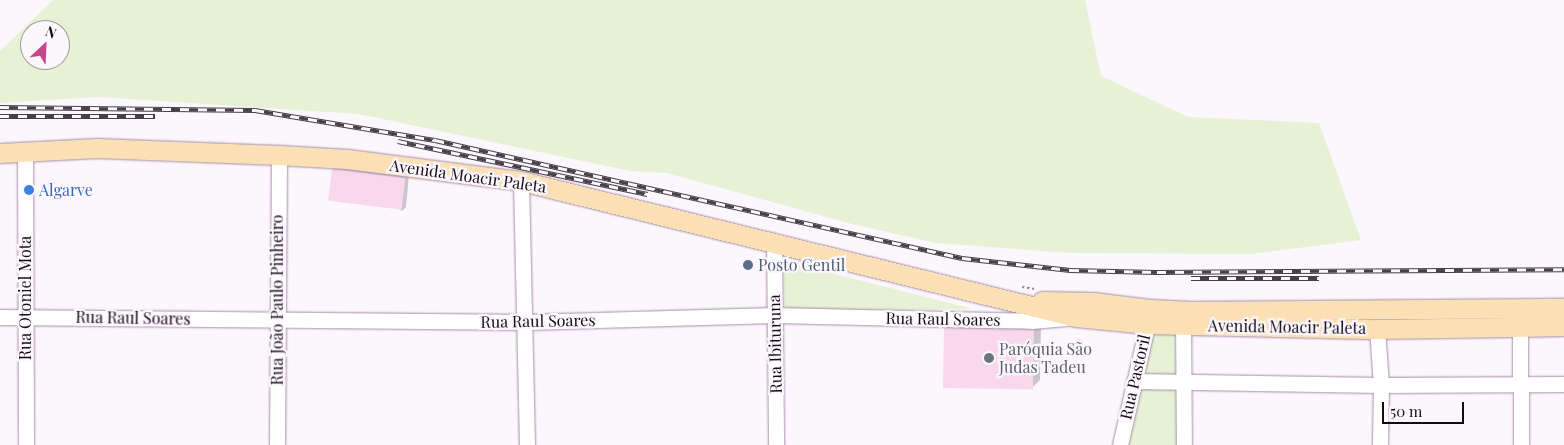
<!DOCTYPE html>
<meta charset="utf-8">
<style>
body{margin:0}
#map{position:relative;width:1564px;height:445px;overflow:hidden;background:#fcf7fd;font-family:"Playfair Display",serif}
div>[style]{position:absolute}
[style*='--x']{left:calc(var(--x)*1px);top:calc(var(--y)*1px);width:calc(var(--w)*1px);rotate:calc(var(--a)*1deg)}
.green>*{inset:0;background:#e6f1d6}
.shadow>*{inset:0;background:#0003}
.building>*{inset:0;background:#f9d7ed;transform-origin:0 0}
.path>*{height:2px;margin-top:-1px;transform-origin:0;background:repeating-linear-gradient(90deg,#928b93 0 2.5px,transparent 0 5px)}
.roads{filter:drop-shadow(0 0 1px #a68ea9) drop-shadow(0 0 1px #a68ea9)}
.minor>*{height:15px;margin:-7.5px;padding:0 7.5px;transform-origin:7.5px;border-radius:7.5px;background:#fff}
.major>*{height:19px;margin:-9.5px;padding:0 9.5px;transform-origin:9.5px;border-radius:9.5px;background:#fce0b5}
.rail>*{height:5px;margin-top:-2.5px;transform-origin:0;background:repeating-linear-gradient(90deg,#fcf7fd 0 9px,#484049 0 18px);box-sizing:border-box;border-block:1px solid #484049}
.dots>*{width:14px;height:14px;translate:-50% -50%;box-sizing:border-box;border:2px solid #fcf7fd;border-radius:50%}
span{translate:-50% -50%;white-space:nowrap;text-align:center;line-height:1.15;-webkit-text-stroke:4.5px #fcf7fd;paint-order:stroke}
.street-label{font-size:16px;color:#140b15}
.shop-label{font-size:16px;color:#366cbe}
.left{translate:0 -50%;text-align:left}
.service-label{font-size:16px;color:#4e5e75}
.worship-label{font-size:16px;color:#5b616d}
.north{position:absolute;left:20px;top:20px;width:50px;height:50px;box-sizing:border-box;background:#fcf7fd;border:1px solid #9f99a0;border-radius:50%;rotate:25deg;font-size:14px;font-weight:700;line-height:20px;text-align:center;color:#140b15}
.north::after{content:'';display:block;margin:auto;width:18px;height:22px;background:#c7458c;clip-path:polygon(50% 0,100% 100%,50% 72%,0 100%)}
.scale{position:absolute;left:1382px;top:402px;width:82px;height:22px;box-sizing:border-box;border:2px solid #140b15;border-top:0;padding-left:6px;font-size:15px;line-height:18px;white-space:nowrap;color:#140b15;-webkit-text-stroke:4px #fcf7fd;paint-order:stroke}
</style>
<div id="map">
<div class="green">
<div style="clip-path:polygon(evenodd,53px 0,1085px 0,1101px 76px,1188px 117px,1319px 123px,1361px 240px,1251px 254px,1070px 253px,936px 243px,852px 224px,667px 173px,630px 171px,359px 114px,99px 97px,0 103px,0 51px,53px 0,30px 30px,60px 30px,60px 60px,30px 60px,30px 30px)"></div>
<div style="clip-path:polygon(783px 261px,973px 309px,785px 311px)"></div>
<div style="clip-path:polygon(1148px 325px,1182px 327px,1182px 383px,1135px 380px)"></div>
<div style="clip-path:polygon(1135px 383px,1182px 386px,1179px 445px,1123px 445px)"></div>
</div>
<div class="shadow">
<div style="clip-path:polygon(337px 166px,409px 174px,406px 207px,402px 211px,333px 170px)"></div>
<div style="clip-path:polygon(953px 321px,1041px 323px,1040px 380px,1033px 387px,945px 329px)"></div>
</div>
<div class="building">
<div style="left:332px;top:169px;width:74px;height:32px;rotate:7deg"></div>
<div style="left:944px;top:328px;width:90px;height:60px;rotate:1deg"></div>
</div>
<div class="path">
<div style="--x:1022;--y:287;--w:13;--a:9"></div>
</div>
<div class="roads">
<div class="minor">
<div style="--x:25;--y:151;--w:294;--a:89.8"></div>
<div style="--x:521;--y:181;--w:264;--a:88.7"></div>
<div style="--x:774;--y:243;--w:202;--a:89.4"></div>
<div style="--x:1183;--y:315;--w:130;--a:89.6"></div>
<div style="--x:0;--y:317;--w:526;--a:0.54"></div>
<div style="--x:526;--y:322;--w:249;--a:-1.6"></div>
<div style="--x:775;--y:315;--w:257;--a:1.3"></div>
<div style="--x:1032;--y:321;--w:34;--a:-5"></div>
<div style="--x:1520;--y:327;--w:118;--a:89.5"></div>
<div style="--x:1377;--y:329;--w:56;--a:85.9"></div>
<div style="--x:1381;--y:385;--w:60;--a:91"></div>
<div style="--x:1134;--y:381;--w:247;--a:0.9"></div>
<div style="--x:1381;--y:385;--w:183;--a:-0.3"></div>
<div style="--x:277;--y:445;--w:290;--a:-89.6"></div>
<div style="--x:1120;--y:445;--w:135;--a:-77.2"></div>
</div>
<div class="major">
<div style="--x:0;--y:153;--w:97;--a:-3"></div>
<div style="--x:97;--y:148;--w:182;--a:2.2"></div>
<div style="--x:279;--y:155;--w:68;--a:3.4"></div>
<div style="--x:347;--y:159;--w:175;--a:7.2"></div>
<div style="--x:521;--y:181;--w:571;--a:13.77"></div>
<div style="--x:1076;--y:317;--w:72;--a:5.6"></div>
<div style="--x:1148;--y:324;--w:229;--a:1.3"></div>
<div style="--x:1377;--y:329;--w:187;--a:-0.9"></div>
<div style="--x:1042;--y:301;--w:51;--a:1.1"></div>
<div style="--x:1093;--y:302;--w:57;--a:7"></div>
<div style="--x:1150;--y:309;--w:42;--a:2.7"></div>
<div style="--x:1192;--y:311;--w:372;--a:-0.5"></div>
</div>
</div>
<div class="rail">
<div style="--x:0;--y:107;--w:255;--a:0.7"></div>
<div style="--x:255;--y:110;--w:182;--a:9.5"></div>
<div style="--x:435;--y:140;--w:540;--a:12.62"></div>
<div style="--x:962;--y:258;--w:109;--a:6.3"></div>
<div style="--x:1070;--y:270;--w:87;--a:1.3"></div>
<div style="--x:1157;--y:272;--w:407;--a:-0.4"></div>
<div style="--x:0;--y:116;--w:155;--a:0"></div>
<div style="--x:398;--y:141;--w:255;--a:12"></div>
<div style="--x:1191;--y:278;--w:128;--a:0"></div>
</div>
<div class="dots">
<div style="left:29px;top:190px;background:#3f7fe0"></div>
<div style="left:748px;top:265px;background:#5c6f8a"></div>
<div style="left:989px;top:358px;background:#6b7280"></div>
</div>
<div class="street-label">
<span style="left:468px;top:176px;rotate:8deg">Avenida Moacir Paleta</span>
<span style="left:25px;top:298px;rotate:-90deg">Rua Otoniel Mota</span>
<span style="left:277px;top:300px;rotate:-90deg">Rua João Paulo Pinheiro</span>
<span style="left:133px;top:318px;rotate:1deg">Rua Raul Soares</span>
<span style="left:943px;top:319px;rotate:1deg">Rua Raul Soares</span>
<span style="left:538px;top:321px;rotate:-1deg">Rua Raul Soares</span>
<span style="left:1287px;top:327px;rotate:1deg">Avenida Moacir Paleta</span>
<span style="left:775px;top:344px;rotate:-91deg">Rua Ibituruna</span>
<span style="left:1135px;top:377px;rotate:-77deg">Rua Pastoril</span>
</div>
<div class="shop-label">
<span class="left" style="left:39px;top:190px">Algarve</span>
</div>
<div class="service-label">
<span class="left" style="left:758px;top:265px">Posto Gentil</span>
</div>
<div class="worship-label">
<span class="left" style="left:999px;top:358px">Paróquia São<br>Judas Tadeu</span>
</div>
<div class="north">N</div>
<div class="scale">50 m</div>
</div>
